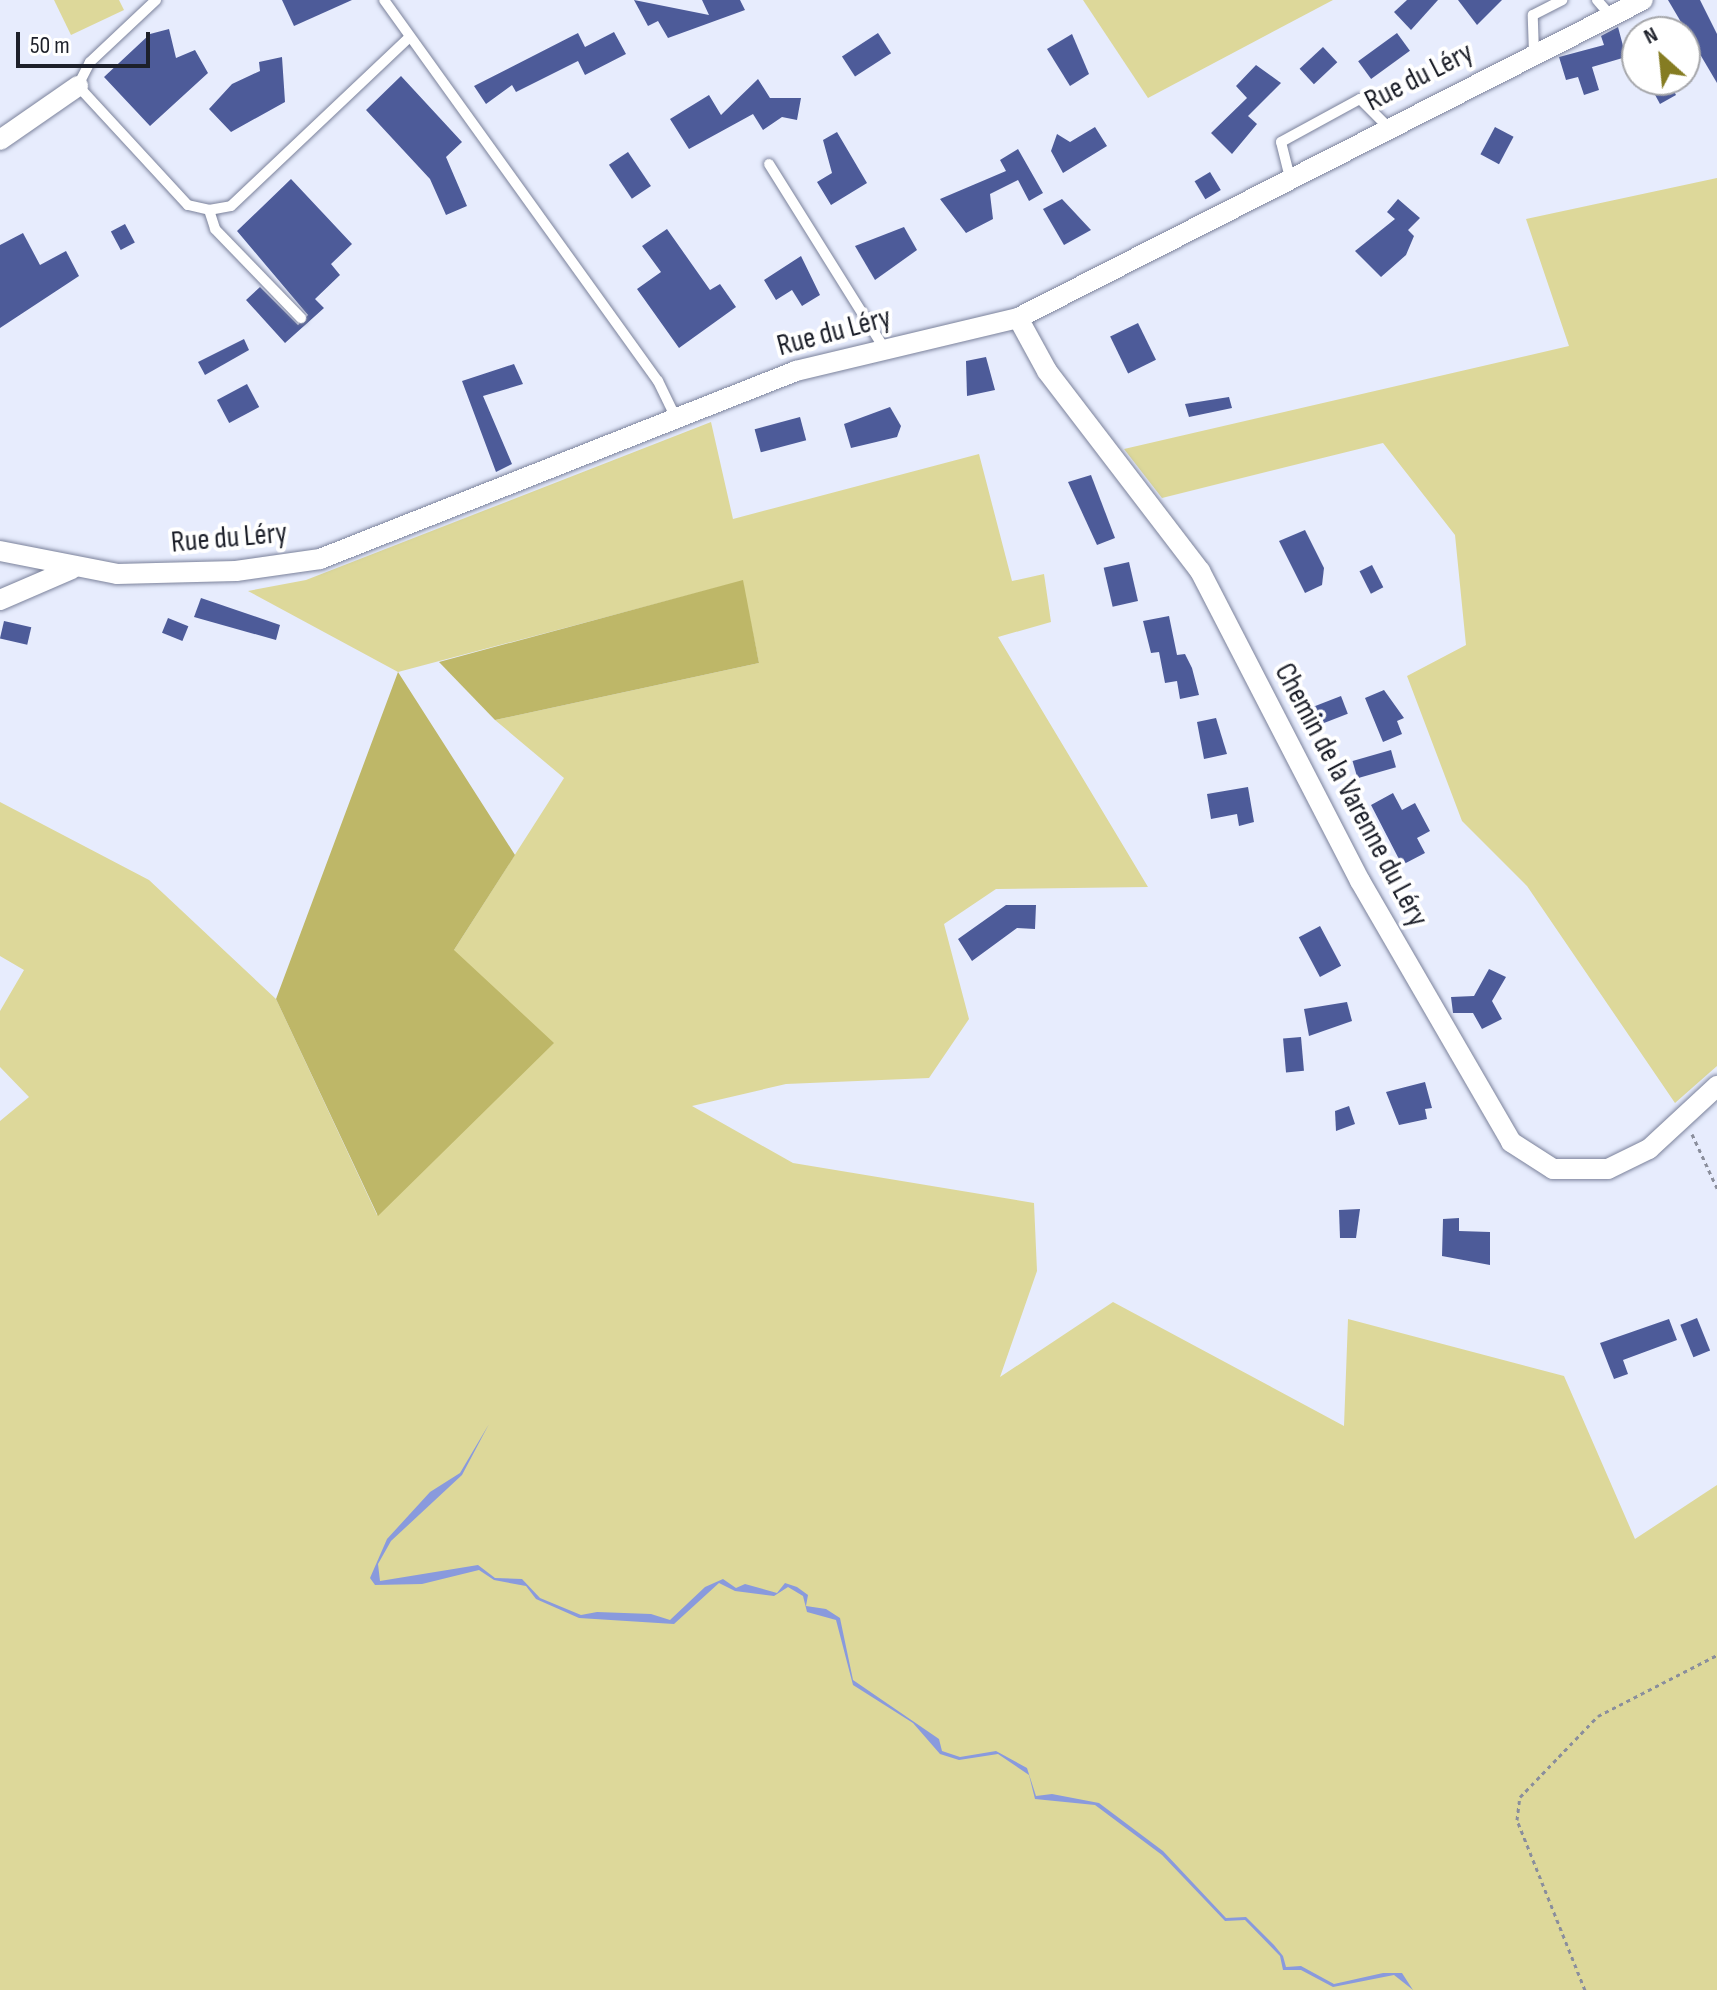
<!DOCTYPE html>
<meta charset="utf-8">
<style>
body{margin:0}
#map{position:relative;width:1717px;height:1990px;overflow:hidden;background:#e7ecfd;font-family:"Sofia Sans Condensed",sans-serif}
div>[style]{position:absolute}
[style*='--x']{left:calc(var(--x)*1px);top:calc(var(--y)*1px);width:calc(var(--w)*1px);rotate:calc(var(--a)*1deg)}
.green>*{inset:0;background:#ddd89a}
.forest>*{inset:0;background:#beb768}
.water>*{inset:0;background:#899add}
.building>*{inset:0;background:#4d5b99;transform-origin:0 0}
.path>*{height:3px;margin-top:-1.5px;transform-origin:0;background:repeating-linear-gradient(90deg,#8a8e9c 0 4px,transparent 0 8px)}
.roads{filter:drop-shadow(0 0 2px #7b829b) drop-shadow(0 0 2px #7b829b)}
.service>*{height:10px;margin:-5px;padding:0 5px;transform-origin:5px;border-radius:5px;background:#fff}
.minor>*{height:20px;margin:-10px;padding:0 10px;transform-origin:10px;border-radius:10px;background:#fff}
span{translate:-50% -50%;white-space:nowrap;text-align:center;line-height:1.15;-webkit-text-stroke:8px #fff;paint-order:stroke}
.street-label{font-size:30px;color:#1d202a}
.north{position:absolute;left:1621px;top:16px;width:80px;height:80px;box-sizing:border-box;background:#fff;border:2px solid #a5a6aa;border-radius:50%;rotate:333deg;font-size:22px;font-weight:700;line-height:32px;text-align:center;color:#1d202a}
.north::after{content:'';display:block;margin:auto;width:28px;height:36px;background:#857c22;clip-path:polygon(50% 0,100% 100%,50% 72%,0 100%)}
.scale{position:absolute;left:16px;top:32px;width:134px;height:36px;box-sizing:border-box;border:4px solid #1d202a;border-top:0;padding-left:10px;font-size:24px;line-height:28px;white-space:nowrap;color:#1d202a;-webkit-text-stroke:6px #fff;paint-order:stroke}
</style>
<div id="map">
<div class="green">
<div style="clip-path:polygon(54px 0,119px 0,124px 10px,71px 35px)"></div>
<div style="clip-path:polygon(1083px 0,1333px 0,1148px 98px)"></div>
<div style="clip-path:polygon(1717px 178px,1717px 1066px,1675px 1103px,1527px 886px,1462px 821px,1407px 676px,1466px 645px,1455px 535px,1383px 443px,1162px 498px,1124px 449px,1569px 346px,1526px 219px)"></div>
<div style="clip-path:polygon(711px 422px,733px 519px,979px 454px,1012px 581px,1044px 574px,1051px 622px,998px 637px,1148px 887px,996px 889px,944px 924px,969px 1019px,929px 1078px,786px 1084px,692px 1106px,793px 1163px,1034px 1203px,1037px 1271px,1000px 1377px,1113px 1302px,1344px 1426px,1348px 1319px,1564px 1376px,1635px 1539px,1717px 1485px,1717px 1990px,0 1990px,0 1121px,29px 1097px,0 1067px,0 1011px,24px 970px,0 956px,0 802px,149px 880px,276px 999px,377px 1215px,454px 950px,564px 778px,495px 720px,759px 663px,742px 581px,398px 672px,248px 591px,306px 580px)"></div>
</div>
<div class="forest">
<div style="clip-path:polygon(743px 580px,759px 663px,495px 720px,439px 662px)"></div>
<div style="clip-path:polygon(398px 672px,515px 855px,454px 950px,554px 1043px,378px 1216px,276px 999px)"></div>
</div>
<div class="water">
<div style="clip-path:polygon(489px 1424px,462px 1475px,391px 1541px,378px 1564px,380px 1581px,478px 1565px,495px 1578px,522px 1579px,540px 1598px,581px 1615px,597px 1612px,651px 1614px,670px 1620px,705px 1587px,723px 1579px,736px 1588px,745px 1584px,777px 1593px,785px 1583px,797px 1587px,808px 1595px,806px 1606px,826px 1609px,840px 1618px,853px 1680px,939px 1739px,942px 1751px,960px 1757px,996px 1751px,1027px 1768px,1036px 1796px,1052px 1794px,1099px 1803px,1163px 1851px,1226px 1918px,1246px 1917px,1274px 1945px,1283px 1956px,1286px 1967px,1301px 1966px,1334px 1984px,1383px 1973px,1402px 1973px,1413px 1990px,1394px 1975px,1333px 1987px,1301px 1970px,1283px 1970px,1280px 1956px,1245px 1920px,1225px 1921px,1162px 1855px,1095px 1805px,1035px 1799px,1029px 1775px,998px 1754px,959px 1760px,940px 1754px,913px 1723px,853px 1685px,836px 1620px,807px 1612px,803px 1596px,788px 1587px,774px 1596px,735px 1591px,719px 1583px,674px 1624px,579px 1618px,536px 1599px,526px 1586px,494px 1580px,479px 1570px,422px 1584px,375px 1585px,370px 1578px,387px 1539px,430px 1492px,460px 1473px)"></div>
</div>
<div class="building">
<div style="clip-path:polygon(282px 0,352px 0,294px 26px)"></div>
<div style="clip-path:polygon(634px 0,709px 15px,702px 0,740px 0,745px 10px,668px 38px,658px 21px,648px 26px)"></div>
<div style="clip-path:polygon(1407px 0,1438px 0,1411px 30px,1394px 12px)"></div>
<div style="clip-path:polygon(1458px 0,1502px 0,1477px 25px)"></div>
<div style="clip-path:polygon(1668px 0,1700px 0,1717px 34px,1717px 83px)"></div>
<div style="clip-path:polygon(1618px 27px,1626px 57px,1592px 67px,1599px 90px,1584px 95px,1578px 77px,1566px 80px,1559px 57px,1604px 45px,1601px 36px)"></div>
<div style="clip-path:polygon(169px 29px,176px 58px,195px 50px,208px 73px,150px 126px,104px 77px,150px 34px)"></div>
<div style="clip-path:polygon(614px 32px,626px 54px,585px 75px,578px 61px,516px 92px,512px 85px,486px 104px,474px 86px,578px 33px,585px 47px)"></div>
<div style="left:878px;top:33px;width:24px;height:43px;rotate:57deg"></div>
<div style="left:1397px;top:33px;width:22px;height:48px;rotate:54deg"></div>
<div style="clip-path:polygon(1072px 34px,1089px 74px,1070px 86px,1047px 49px)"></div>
<div style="left:1323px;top:47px;width:21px;height:32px;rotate:47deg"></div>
<div style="clip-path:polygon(282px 57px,285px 102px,231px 132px,209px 109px,232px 84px,260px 71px,259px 62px)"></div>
<div style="clip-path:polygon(1256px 65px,1281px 83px,1248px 116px,1257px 124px,1232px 154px,1211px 133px,1247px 98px,1236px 86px)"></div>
<div style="clip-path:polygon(401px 76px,462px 142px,446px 157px,467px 206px,446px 215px,430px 179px,366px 110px)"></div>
<div style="clip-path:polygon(758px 79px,770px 98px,801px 98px,797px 120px,782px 117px,763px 130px,753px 114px,689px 149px,670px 119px,709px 95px,721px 115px)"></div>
<div style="clip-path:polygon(1647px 80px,1668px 80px,1676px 95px,1660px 104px)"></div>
<div style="clip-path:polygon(1095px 127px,1107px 146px,1063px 173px,1051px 151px,1057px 134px,1070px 142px)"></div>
<div style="left:1495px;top:127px;width:21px;height:31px;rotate:28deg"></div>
<div style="clip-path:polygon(837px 132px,867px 183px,831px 205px,817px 182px,832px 173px,823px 140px)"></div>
<div style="clip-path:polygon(1018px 149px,1043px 193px,1029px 201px,1018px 180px,990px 194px,993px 219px,966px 233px,940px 199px,1006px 171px,1000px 160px)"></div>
<div style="left:628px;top:152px;width:41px;height:23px;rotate:56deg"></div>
<div style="left:1210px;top:172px;width:21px;height:18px;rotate:59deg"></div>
<div style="clip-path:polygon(291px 179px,352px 244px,331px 264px,340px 275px,315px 299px,324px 308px,285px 343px,246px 300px,260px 287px,298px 325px,308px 315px,237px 231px)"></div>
<div style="clip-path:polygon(1062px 199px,1091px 230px,1064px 245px,1043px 209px)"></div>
<div style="clip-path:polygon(1398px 199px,1420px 218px,1408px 230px,1414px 236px,1406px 255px,1381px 277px,1355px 251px,1395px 219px,1387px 212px)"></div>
<div style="left:125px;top:224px;width:21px;height:16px;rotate:62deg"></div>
<div style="clip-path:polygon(904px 227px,917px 250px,875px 280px,855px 246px)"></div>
<div style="clip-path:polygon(667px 229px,710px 290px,720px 284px,736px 307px,679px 348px,637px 289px,661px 272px,642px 246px)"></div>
<div style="clip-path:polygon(23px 233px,40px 265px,66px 251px,79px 276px,0 328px,0 245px)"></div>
<div style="clip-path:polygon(801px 256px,820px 295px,802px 306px,792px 290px,776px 300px,764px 280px)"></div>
<div style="left:1138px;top:323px;width:41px;height:31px;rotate:64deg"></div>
<div style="clip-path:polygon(244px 339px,249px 350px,205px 375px,198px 362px)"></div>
<div style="clip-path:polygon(986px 357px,995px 390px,967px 396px,966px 361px)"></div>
<div style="clip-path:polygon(514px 364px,523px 384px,483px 396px,512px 464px,496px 472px,462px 381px)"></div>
<div style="left:247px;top:384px;width:26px;height:34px;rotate:62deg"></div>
<div style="clip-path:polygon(1229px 397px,1232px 408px,1189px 417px,1185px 404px)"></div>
<div style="clip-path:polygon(890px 407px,901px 426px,897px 437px,851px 448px,844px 424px)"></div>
<div style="left:800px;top:417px;width:24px;height:47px;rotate:75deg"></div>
<div style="clip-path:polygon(1091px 475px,1115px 538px,1097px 545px,1068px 482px)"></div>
<div style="clip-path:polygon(1305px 530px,1324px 568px,1322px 585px,1305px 593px,1279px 541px)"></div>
<div style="left:1129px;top:562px;width:40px;height:26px;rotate:77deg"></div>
<div style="left:1372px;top:565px;width:25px;height:14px;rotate:63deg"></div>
<div style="clip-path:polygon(201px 598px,280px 625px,276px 640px,194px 617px)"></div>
<div style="clip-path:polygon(1169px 616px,1177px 655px,1185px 654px,1192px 668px,1199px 695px,1180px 699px,1177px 681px,1165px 683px,1159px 652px,1151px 653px,1143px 621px)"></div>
<div style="left:168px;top:618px;width:22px;height:16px;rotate:22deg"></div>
<div style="left:4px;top:621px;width:28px;height:18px;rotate:13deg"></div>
<div style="clip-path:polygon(1384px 690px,1404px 718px,1397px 721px,1402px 734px,1383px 742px,1365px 698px)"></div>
<div style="left:1341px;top:696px;width:19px;height:29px;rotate:69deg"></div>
<div style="clip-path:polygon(1216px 718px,1227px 754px,1204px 759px,1197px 722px)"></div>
<div style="left:1391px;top:750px;width:18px;height:40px;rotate:74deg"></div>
<div style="clip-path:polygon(1248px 787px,1254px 822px,1239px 826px,1237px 814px,1211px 819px,1207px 794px)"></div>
<div style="clip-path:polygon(1393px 793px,1402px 810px,1415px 803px,1430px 831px,1417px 838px,1425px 853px,1402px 865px,1371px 805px)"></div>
<div style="clip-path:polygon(1006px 905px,1036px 905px,1035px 929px,1017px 928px,972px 961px,958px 939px)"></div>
<div style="left:1320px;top:926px;width:45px;height:24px;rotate:62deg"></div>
<div style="clip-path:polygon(1489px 969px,1506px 977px,1492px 1001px,1502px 1019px,1482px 1029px,1473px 1013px,1453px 1013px,1451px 997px,1474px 996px)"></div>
<div style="clip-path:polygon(1347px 1002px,1352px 1021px,1309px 1036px,1304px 1009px)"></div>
<div style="left:1301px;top:1037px;width:34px;height:18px;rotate:85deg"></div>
<div style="clip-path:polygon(1425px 1082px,1432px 1108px,1425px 1109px,1427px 1119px,1399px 1125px,1386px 1092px)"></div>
<div style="clip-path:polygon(1349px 1106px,1355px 1124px,1336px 1131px,1335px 1111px)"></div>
<div style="clip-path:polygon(1360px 1209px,1356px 1238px,1340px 1238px,1339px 1210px)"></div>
<div style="clip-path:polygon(1459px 1218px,1459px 1231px,1490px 1232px,1490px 1265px,1442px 1256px,1443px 1219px)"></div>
<div style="left:1697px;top:1318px;width:35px;height:18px;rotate:68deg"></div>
<div style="clip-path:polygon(1669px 1319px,1677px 1340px,1623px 1360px,1628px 1374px,1614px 1379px,1600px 1343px)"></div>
</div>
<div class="path">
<div style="--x:1692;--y:1134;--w:60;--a:65.2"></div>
<div style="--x:1585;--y:1990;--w:183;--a:-111.8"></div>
<div style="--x:1517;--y:1820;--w:23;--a:-83"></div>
<div style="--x:1520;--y:1797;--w:112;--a:-46.1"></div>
<div style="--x:1598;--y:1716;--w:134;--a:-27.1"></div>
</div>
<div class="roads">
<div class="service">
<div style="--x:156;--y:0;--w:91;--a:136.8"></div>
<div style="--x:90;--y:62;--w:27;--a:117"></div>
<div style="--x:78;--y:86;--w:162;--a:47.3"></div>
<div style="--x:188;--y:205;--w:22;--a:13"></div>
<div style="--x:209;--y:210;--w:22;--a:-10"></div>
<div style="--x:231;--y:206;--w:246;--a:-43.4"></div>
<div style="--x:384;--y:0;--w:469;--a:54.3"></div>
<div style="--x:658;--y:381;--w:41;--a:64.1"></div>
<div style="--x:1597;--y:0;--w:21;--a:49"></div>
<div style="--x:1534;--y:53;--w:38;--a:-92"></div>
<div style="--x:1533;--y:15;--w:33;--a:-27"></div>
<div style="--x:769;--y:164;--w:217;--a:58"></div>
<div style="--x:1290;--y:178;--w:37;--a:-104"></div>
<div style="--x:1281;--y:142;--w:90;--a:-28.6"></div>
<div style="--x:1360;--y:99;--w:38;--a:45"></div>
<div style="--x:209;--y:210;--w:20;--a:72"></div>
<div style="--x:215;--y:229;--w:124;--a:46"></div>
</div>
<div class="minor">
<div style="--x:0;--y:140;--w:95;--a:-34.7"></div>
<div style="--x:1018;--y:318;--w:60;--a:61.3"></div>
<div style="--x:1047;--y:371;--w:252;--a:52.6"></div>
<div style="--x:1200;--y:571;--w:349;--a:62.7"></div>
<div style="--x:1360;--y:881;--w:302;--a:59.9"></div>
<div style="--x:1511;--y:1142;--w:50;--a:32.7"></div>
<div style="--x:1553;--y:1169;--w:55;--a:0"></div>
<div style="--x:1608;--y:1169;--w:46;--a:-26"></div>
<div style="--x:1649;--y:1149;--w:93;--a:-42.8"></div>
<div style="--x:0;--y:551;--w:119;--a:11.1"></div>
<div style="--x:117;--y:574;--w:119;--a:-1.4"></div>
<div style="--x:236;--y:571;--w:85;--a:-8.1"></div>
<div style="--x:320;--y:559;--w:512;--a:-21.55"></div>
<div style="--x:796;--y:371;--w:228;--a:-13.4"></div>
<div style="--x:1018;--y:318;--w:701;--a:-26.97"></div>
<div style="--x:0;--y:600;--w:78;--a:-23.3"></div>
</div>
</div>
<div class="street-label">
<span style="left:1419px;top:77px;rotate:-27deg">Rue du Léry</span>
<span style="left:834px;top:332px;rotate:-15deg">Rue du Léry</span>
<span style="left:229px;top:538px;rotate:-5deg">Rue du Léry</span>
<span style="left:1351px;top:795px;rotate:62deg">Chemin de la Varenne du Léry</span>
</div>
<div class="north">N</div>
<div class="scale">50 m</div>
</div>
